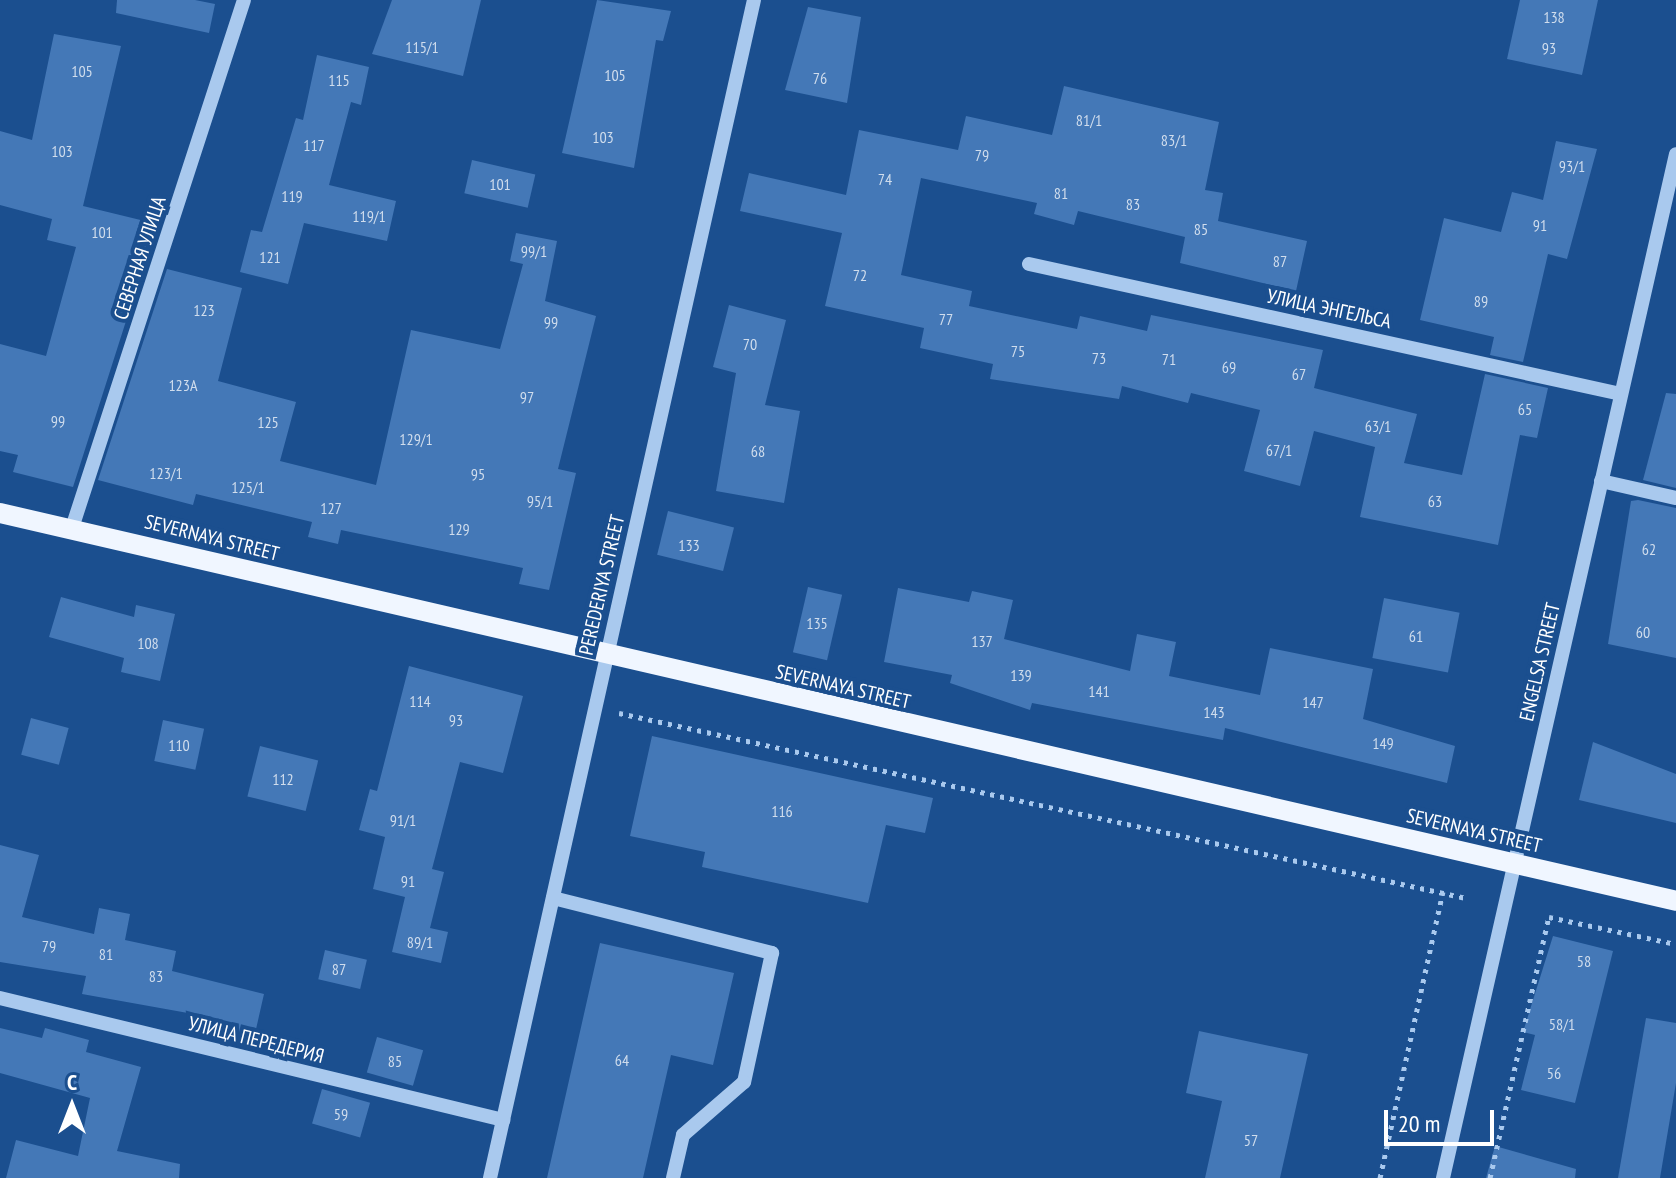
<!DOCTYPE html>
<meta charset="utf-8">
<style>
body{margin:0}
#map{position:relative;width:1676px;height:1178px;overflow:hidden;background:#1b4f8f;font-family:"PT Sans Narrow",sans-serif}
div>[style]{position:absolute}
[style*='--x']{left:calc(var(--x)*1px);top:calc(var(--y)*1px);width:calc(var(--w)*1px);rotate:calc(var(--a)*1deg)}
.building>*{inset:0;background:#4478b7;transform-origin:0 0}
.path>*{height:5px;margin-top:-2.5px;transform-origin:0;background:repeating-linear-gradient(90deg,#a9c9ee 0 4px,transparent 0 10px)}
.minor>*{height:14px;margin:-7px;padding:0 7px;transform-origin:7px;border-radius:7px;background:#a9c9ee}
.major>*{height:20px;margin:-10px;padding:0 10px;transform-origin:10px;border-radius:10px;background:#f0f6ff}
span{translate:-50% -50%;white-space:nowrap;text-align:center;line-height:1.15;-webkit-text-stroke:8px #1b4f8f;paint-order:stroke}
.number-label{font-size:16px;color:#d0dded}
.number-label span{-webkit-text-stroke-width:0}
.street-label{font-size:20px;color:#fff}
.north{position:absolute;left:32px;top:1066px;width:80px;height:80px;-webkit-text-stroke:6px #1b4f8f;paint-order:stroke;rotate:0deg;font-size:22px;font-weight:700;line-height:32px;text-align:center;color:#fff}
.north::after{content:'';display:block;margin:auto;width:28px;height:36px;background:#fff;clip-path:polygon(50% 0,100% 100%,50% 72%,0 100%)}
.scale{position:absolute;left:1384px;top:1110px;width:110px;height:36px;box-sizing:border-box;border:4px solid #fff;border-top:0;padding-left:10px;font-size:24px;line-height:28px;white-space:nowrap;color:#fff;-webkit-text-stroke:6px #1b4f8f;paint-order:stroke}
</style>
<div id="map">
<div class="building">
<div style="clip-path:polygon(117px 0,195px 0,215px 4px,209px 33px,116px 13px)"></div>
<div style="clip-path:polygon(392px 0,481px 0,463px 76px,372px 54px)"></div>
<div style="clip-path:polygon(597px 0,671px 11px,663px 41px,656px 40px,634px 168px,562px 153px)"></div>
<div style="clip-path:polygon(1520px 0,1598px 0,1582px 75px,1507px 59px)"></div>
<div style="clip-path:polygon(808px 7px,861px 17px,847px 103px,785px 90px)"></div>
<div style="clip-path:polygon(54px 34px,121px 46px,83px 206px,157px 224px,73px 487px,13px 472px,18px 455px,0 451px,0 344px,46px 356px,76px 247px,47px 240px,52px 219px,0 205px,0 131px,32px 140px)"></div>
<div style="clip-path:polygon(317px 55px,369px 67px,361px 105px,351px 102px,329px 185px,396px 201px,387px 241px,304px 223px,288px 284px,240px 272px,251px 230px,262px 232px,296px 118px,303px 120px)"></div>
<div style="clip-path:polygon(1064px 86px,1219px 122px,1205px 190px,1223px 193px,1218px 221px,1307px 241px,1296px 291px,1180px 263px,1185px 237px,1078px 211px,1074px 225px,1034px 214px,1037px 203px,921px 178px,901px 275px,972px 291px,969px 306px,1077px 329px,1080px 316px,1147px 331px,1151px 315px,1323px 350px,1314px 388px,1417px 414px,1404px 463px,1462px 475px,1485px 374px,1548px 388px,1537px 438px,1520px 435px,1498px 545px,1360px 517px,1375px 447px,1314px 431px,1300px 486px,1244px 471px,1260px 410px,1191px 393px,1188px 403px,1122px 386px,1119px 399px,990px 379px,993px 364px,920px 348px,924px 328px,825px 306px,842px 233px,740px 211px,749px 173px,846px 195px,859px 130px,958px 150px,966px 116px,1052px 135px)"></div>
<div style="clip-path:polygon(1556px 141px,1597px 149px,1567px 259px,1548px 254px,1523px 362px,1490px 355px,1494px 337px,1420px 320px,1444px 218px,1501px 232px,1512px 192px,1543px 200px)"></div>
<div style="left:472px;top:160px;width:65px;height:34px;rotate:13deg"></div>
<div style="clip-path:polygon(516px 233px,557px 241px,545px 301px,596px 316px,558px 469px,576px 473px,549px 590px,519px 584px,523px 568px,341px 530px,338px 544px,308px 537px,312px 522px,196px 494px,193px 505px,98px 480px,167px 269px,242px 288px,218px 381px,296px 402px,280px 461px,376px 485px,411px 330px,500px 349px,523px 264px,510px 261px)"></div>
<div style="clip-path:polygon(729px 305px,786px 320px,765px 405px,800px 411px,784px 503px,716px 491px,736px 373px,713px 367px)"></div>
<div style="clip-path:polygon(1666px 393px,1676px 394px,1676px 488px,1643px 480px)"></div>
<div style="clip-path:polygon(1638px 500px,1676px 508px,1676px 658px,1608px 644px,1631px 501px)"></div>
<div style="left:668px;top:511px;width:68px;height:45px;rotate:14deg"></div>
<div style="left:808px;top:587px;width:35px;height:67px;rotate:13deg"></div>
<div style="clip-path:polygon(898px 588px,969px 602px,972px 591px,1013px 600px,1004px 639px,1130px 671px,1137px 634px,1176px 642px,1169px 676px,1260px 695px,1270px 648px,1373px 669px,1363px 719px,1455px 746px,1447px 783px,1225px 728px,1223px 740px,1032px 703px,1030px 710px,950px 683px,952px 675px,884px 662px)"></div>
<div style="clip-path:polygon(61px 597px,134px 617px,136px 605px,175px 614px,160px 681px,121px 672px,124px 658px,49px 637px)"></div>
<div style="left:1384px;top:598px;width:77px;height:61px;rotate:11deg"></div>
<div style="clip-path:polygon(409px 666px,523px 696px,503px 773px,460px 762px,432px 869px,444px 872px,430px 928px,448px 932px,441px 963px,392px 952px,405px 897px,373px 889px,385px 837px,359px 830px,370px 789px,377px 791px)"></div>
<div style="left:31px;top:718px;width:39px;height:38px;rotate:15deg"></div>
<div style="left:163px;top:720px;width:42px;height:42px;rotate:12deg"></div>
<div style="clip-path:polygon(652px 736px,933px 798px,925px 833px,886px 825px,868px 903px,702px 867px,705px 852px,630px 836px)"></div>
<div style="clip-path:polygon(1593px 742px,1676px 774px,1676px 823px,1579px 800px)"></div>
<div style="left:260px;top:746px;width:60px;height:52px;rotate:14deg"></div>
<div style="clip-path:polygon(0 845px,39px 855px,22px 917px,94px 934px,99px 908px,130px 914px,125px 940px,176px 951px,172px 971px,264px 994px,254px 1038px,197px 1024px,199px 1015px,82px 994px,86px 976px,0 962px)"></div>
<div style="clip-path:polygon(1553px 936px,1613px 951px,1575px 1103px,1521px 1090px,1535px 1035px,1523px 1032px)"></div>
<div style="clip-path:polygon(600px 943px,734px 973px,713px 1065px,671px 1055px,643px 1178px,547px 1178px)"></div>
<div style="left:325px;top:950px;width:43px;height:30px;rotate:13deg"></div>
<div style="clip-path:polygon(1646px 1018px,1676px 1023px,1676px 1083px,1660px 1178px,1618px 1178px)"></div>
<div style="clip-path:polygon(0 1028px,42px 1038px,45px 1028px,89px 1040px,86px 1052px,141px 1067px,117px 1151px,180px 1164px,179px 1178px,6px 1178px,16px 1140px,78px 1156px,90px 1098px,0 1073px)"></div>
<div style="clip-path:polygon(1199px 1031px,1308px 1054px,1280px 1178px,1205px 1178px,1222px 1101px,1186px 1093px)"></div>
<div style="left:377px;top:1037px;width:48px;height:37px;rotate:16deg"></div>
<div style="left:322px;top:1089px;width:50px;height:36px;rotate:16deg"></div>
<div style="clip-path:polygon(1495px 1146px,1576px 1169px,1575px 1178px,1486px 1178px)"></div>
</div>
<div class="path">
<div style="--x:619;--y:713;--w:867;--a:12.32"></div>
<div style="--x:1380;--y:1178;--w:293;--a:-77.6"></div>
<div style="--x:1490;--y:1178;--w:268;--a:-77.3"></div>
<div style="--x:1549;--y:917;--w:130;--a:12"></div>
</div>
<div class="minor">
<div style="--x:1029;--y:264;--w:606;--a:12.39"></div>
<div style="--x:1601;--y:481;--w:77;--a:12.8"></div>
<div style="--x:72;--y:528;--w:555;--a:-71.96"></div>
<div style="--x:553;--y:898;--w:226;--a:14.1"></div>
<div style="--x:772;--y:953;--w:132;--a:102.2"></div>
<div style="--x:744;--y:1082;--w:81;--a:139"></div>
<div style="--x:683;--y:1135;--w:44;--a:103.1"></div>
<div style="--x:0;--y:998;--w:518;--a:13.63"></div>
<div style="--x:490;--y:1178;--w:1207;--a:-77.37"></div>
<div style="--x:1443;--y:1178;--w:1050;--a:-77.18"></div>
</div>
<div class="major">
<div style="--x:0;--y:513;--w:1720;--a:13.03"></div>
</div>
<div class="number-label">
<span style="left:1554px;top:17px">138</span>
<span style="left:422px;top:47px">115/1</span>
<span style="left:1549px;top:48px">93</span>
<span style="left:82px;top:71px">105</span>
<span style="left:615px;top:75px">105</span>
<span style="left:820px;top:78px">76</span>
<span style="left:339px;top:80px">115</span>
<span style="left:1089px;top:120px">81/1</span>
<span style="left:603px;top:137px">103</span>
<span style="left:1174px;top:140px">83/1</span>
<span style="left:314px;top:145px">117</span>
<span style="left:62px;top:151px">103</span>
<span style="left:982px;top:155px">79</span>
<span style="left:1572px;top:166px">93/1</span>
<span style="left:885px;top:179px">74</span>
<span style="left:500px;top:184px">101</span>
<span style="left:1061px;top:193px">81</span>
<span style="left:292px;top:196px">119</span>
<span style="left:1133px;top:204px">83</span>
<span style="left:369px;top:216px">119/1</span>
<span style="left:1540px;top:225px">91</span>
<span style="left:1201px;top:229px">85</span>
<span style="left:102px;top:232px">101</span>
<span style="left:534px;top:251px">99/1</span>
<span style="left:270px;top:257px">121</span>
<span style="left:1280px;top:261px">87</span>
<span style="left:860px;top:275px">72</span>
<span style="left:1481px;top:301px">89</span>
<span style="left:204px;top:310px">123</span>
<span style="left:946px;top:319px">77</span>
<span style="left:551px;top:322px">99</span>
<span style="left:750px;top:344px">70</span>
<span style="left:1018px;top:351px">75</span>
<span style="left:1099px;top:358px">73</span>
<span style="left:1169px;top:359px">71</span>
<span style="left:1229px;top:367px">69</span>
<span style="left:1299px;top:374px">67</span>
<span style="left:183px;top:385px">123А</span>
<span style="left:527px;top:397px">97</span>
<span style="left:1525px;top:409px">65</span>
<span style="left:58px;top:421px">99</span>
<span style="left:268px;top:422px">125</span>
<span style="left:1378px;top:426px">63/1</span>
<span style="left:416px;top:439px">129/1</span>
<span style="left:1279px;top:450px">67/1</span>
<span style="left:758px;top:451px">68</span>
<span style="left:166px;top:473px">123/1</span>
<span style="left:478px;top:474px">95</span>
<span style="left:248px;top:487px">125/1</span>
<span style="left:540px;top:501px">95/1</span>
<span style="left:1435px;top:501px">63</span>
<span style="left:331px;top:508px">127</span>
<span style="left:459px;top:529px">129</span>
<span style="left:689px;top:545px">133</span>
<span style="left:1649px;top:549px">62</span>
<span style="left:817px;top:623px">135</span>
<span style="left:1643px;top:632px">60</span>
<span style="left:1416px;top:636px">61</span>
<span style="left:982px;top:641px">137</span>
<span style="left:148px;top:643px">108</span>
<span style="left:1021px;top:675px">139</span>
<span style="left:1099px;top:691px">141</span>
<span style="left:420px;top:701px">114</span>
<span style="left:1313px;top:702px">147</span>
<span style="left:1214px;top:712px">143</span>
<span style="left:456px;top:720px">93</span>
<span style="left:1383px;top:743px">149</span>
<span style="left:179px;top:745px">110</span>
<span style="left:283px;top:779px">112</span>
<span style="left:782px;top:811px">116</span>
<span style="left:403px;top:820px">91/1</span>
<span style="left:408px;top:881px">91</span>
<span style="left:420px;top:942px">89/1</span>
<span style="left:49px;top:946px">79</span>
<span style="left:106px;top:954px">81</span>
<span style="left:1584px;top:961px">58</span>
<span style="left:339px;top:969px">87</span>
<span style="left:156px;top:976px">83</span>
<span style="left:1562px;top:1024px">58/1</span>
<span style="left:622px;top:1060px">64</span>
<span style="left:395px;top:1061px">85</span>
<span style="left:1554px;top:1073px">56</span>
<span style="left:341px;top:1114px">59</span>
<span style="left:1251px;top:1140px">57</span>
</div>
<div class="street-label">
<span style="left:140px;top:258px;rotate:-72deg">СЕВЕРНАЯ УЛИЦА</span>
<span style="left:1329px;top:309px;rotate:12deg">УЛИЦА ЭНГЕЛЬСА</span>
<span style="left:212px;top:538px;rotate:14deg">SEVERNAYA STREET</span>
<span style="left:602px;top:585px;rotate:-77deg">PEREDERIYA STREET</span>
<span style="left:1540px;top:662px;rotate:-77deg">ENGELSA STREET</span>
<span style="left:843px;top:687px;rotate:13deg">SEVERNAYA STREET</span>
<span style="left:1474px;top:831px;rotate:13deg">SEVERNAYA STREET</span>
<span style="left:256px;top:1040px;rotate:14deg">УЛИЦА ПЕРЕДЕРИЯ</span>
</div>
<div class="north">С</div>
<div class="scale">20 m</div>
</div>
